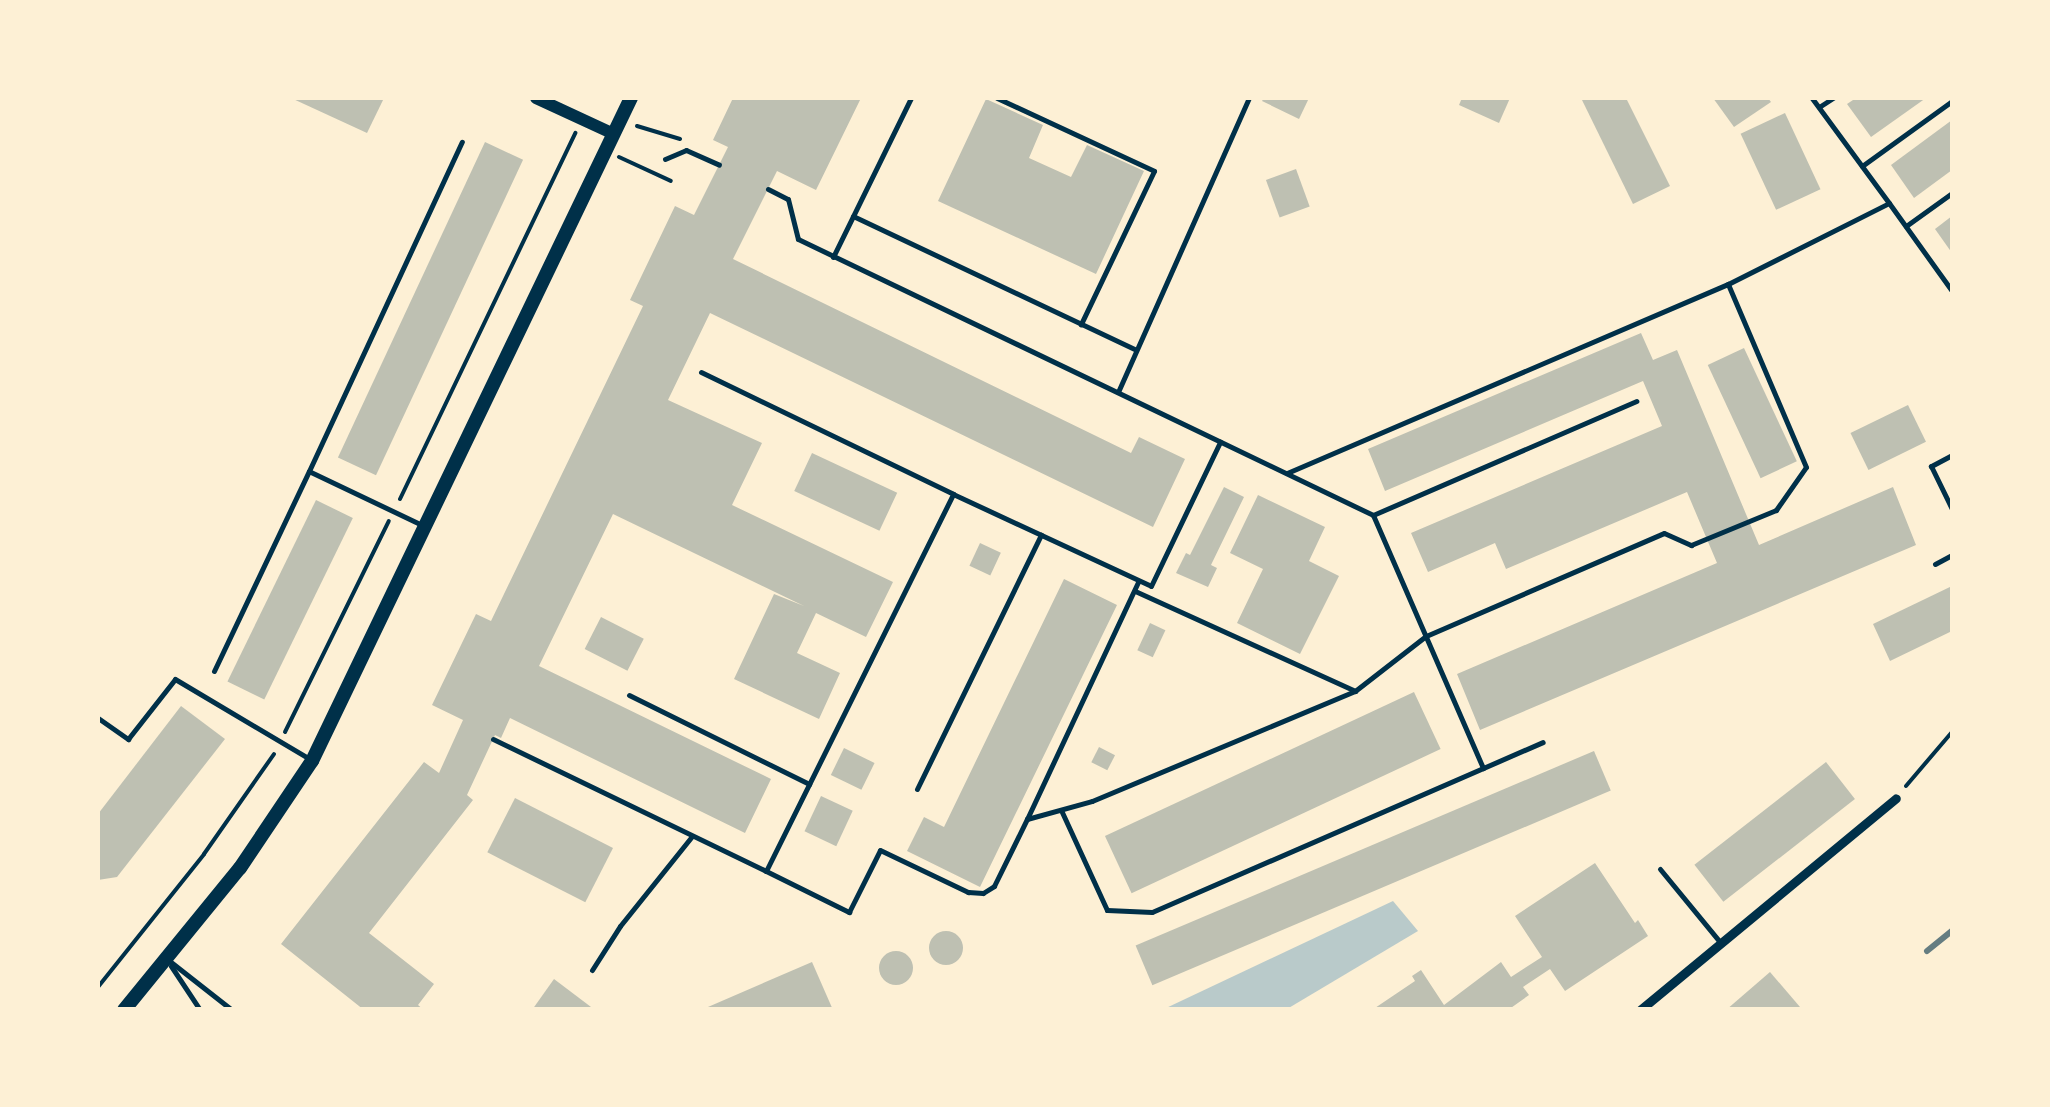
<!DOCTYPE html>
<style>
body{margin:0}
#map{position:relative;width:2050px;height:1107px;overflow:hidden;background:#fdf0d5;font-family:"DM Sans",sans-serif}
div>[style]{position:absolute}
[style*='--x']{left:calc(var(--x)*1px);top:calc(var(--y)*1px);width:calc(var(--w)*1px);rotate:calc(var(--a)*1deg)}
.green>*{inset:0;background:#b9caca}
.building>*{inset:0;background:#bec0b2;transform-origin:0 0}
.round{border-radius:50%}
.path>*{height:4px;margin:-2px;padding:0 2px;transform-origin:2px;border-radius:2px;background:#003049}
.service>*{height:5px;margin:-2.5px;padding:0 2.5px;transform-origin:2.5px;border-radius:2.5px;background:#003049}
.minor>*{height:9px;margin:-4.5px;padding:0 4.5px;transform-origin:4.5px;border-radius:4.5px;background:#003049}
.secondary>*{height:12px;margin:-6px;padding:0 6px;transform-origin:6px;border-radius:6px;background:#003049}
.primary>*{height:14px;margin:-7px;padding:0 7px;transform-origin:7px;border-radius:7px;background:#003049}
.rail>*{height:6px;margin:-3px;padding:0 3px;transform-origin:3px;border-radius:3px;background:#657d81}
span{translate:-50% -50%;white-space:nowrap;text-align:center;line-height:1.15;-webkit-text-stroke:8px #fdf0d5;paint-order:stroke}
.frame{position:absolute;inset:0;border:100px solid #fdf0d5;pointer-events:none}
</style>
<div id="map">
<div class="green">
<div style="clip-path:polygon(1393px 901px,1418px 931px,1287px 1009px,1164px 1009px)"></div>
</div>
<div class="building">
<div style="clip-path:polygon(291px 98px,384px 98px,367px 133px)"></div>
<div style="clip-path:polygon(733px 98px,861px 98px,816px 190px,777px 171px,733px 259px,1131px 453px,1139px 437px,1185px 459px,1153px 527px,710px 313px,668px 400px,762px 443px,732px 505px,893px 582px,866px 637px,816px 613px,797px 653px,840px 673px,819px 719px,734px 679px,774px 594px,804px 606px,613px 514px,539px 666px,771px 779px,745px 833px,510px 718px,501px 738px,495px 735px,467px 795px,473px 800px,369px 933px,434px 984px,418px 1005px,424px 1010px,364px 1010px,281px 944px,424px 762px,439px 773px,463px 720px,432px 705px,476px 614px,491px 621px,643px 306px,630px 300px,675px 206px,694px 215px,728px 147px,713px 140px)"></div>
<div style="clip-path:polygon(1264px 98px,1309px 98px,1299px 119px,1262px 101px)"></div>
<div style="clip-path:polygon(1462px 98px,1510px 98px,1499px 123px,1459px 105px)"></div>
<div style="clip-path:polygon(1581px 98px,1626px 98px,1670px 186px,1633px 204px)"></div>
<div style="clip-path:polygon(1713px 98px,1768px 98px,1771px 102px,1734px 127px)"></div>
<div style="clip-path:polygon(1856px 98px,1926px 98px,1871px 137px,1847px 104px)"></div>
<div style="clip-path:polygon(986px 99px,1043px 125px,1029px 158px,1071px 177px,1087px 145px,1144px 171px,1096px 274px,938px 201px)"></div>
<div style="left:1785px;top:113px;width:84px;height:49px;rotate:65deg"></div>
<div style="clip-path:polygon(1952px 120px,1952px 170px,1914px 198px,1891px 165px)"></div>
<div style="left:485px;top:142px;width:42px;height:348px;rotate:25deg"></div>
<div style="left:1296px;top:169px;width:40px;height:32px;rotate:70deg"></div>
<div style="clip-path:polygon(1952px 216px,1952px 253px,1935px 229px)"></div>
<div style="clip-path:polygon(1641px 333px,1653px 360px,1677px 350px,1759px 545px,1893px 487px,1916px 545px,1480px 730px,1457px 674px,1717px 563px,1687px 492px,1506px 569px,1495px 543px,1428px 572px,1411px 533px,1662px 426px,1643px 381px,1385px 491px,1368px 449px)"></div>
<div style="left:1744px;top:348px;width:125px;height:40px;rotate:65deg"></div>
<div style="left:1908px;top:405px;width:41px;height:64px;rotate:64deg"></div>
<div style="left:812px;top:453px;width:94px;height:42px;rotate:25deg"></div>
<div style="clip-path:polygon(1224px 487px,1244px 497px,1211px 565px,1217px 568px,1208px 587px,1176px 573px,1186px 553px,1190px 555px)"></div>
<div style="clip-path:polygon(1258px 495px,1325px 527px,1309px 561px,1339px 576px,1300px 654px,1237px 623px,1263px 569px,1230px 553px)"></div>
<div style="left:316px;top:500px;width:41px;height:202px;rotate:26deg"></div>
<div style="left:980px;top:543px;width:23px;height:25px;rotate:25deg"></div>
<div style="clip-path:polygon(1064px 579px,1117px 605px,980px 887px,907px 851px,924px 817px,944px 827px)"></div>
<div style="clip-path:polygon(1952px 586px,1952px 631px,1890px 661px,1873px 624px)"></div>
<div style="left:601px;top:617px;width:48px;height:36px;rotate:27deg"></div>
<div style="left:1150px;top:623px;width:17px;height:30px;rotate:25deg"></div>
<div style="left:1414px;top:692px;width:63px;height:341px;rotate:65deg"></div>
<div style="clip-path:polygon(181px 706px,225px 739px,117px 877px,98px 880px,98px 814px)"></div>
<div style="left:1099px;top:747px;width:18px;height:17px;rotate:27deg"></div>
<div style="left:844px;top:748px;width:34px;height:30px;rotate:26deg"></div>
<div style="left:1594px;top:751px;width:43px;height:498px;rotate:67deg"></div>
<div style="left:1826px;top:762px;width:47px;height:167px;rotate:52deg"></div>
<div style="left:821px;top:796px;width:35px;height:39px;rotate:25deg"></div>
<div style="left:515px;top:798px;width:110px;height:61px;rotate:27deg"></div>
<div style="clip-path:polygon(1595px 863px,1635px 923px,1638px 920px,1648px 936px,1565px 991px,1550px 969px,1523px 987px,1529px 995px,1508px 1010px,1372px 1010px,1415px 981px,1412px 976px,1421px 970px,1444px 1005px,1501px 962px,1511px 977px,1542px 957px,1515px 916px)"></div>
<div class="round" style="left:929px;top:931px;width:34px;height:34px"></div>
<div class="round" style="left:879px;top:951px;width:34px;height:34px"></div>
<div style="clip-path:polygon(812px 962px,833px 1010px,701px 1010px)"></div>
<div style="clip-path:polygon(1770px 972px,1800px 1007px,1726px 1010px)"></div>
<div style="clip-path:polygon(554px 979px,595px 1010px,532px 1010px)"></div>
</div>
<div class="path">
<div style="--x:637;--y:126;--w:45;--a:16.8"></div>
<div style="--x:619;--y:157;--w:57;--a:24.8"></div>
<div style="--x:400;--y:499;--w:406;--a:-64.4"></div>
<div style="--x:285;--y:732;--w:235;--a:-63.8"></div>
<div style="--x:1906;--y:786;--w:71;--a:-49.6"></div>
<div style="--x:98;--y:987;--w:170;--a:-51.4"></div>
<div style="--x:204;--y:854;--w:122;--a:-55"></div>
</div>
<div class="service">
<div style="--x:997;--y:98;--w:173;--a:24.9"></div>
<div style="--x:1154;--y:171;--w:170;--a:115.5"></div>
<div style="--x:1819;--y:107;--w:17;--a:-33"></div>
<div style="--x:665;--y:159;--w:23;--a:-23"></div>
<div style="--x:686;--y:150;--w:36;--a:24"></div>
<div style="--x:1862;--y:166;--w:111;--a:-35.8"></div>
<div style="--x:768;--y:189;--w:22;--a:27"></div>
<div style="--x:788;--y:199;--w:41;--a:76"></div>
<div style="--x:798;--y:239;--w:638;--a:25.64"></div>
<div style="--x:1373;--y:515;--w:276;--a:66.5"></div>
<div style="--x:1889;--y:203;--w:108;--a:54.4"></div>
<div style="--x:853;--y:216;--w:313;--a:25.3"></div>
<div style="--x:1906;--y:226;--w:57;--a:-35.7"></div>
<div style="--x:833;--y:257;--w:177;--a:-63.9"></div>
<div style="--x:701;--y:372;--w:280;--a:25.8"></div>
<div style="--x:1118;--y:392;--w:322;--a:-66"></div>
<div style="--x:1952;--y:455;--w:24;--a:152"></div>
<div style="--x:1931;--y:466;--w:48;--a:64"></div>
<div style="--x:1287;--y:473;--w:480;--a:-23.2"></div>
<div style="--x:1728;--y:284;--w:180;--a:-26.7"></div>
<div style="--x:1889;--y:203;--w:130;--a:-126.3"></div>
<div style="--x:1373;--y:515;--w:287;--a:-23.4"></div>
<div style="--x:422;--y:525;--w:125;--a:-154.5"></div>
<div style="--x:309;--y:471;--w:363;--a:-65.1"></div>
<div style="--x:1935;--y:564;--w:19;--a:-28"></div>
<div style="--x:1135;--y:591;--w:242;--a:24.4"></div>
<div style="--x:214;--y:671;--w:221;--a:-64.6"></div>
<div style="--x:629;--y:695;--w:201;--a:26.3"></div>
<div style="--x:98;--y:718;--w:37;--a:35"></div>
<div style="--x:128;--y:739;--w:76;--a:-51.9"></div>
<div style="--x:175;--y:679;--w:157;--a:30.7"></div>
<div style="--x:493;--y:739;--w:303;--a:25.8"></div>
<div style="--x:766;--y:871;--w:421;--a:-63.6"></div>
<div style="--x:953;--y:494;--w:218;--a:24.9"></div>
<div style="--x:1151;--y:586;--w:160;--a:-64.4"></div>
<div style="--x:917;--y:789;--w:283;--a:-64"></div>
<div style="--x:1061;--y:810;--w:110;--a:65.3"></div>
<div style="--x:1107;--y:910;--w:45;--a:2.5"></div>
<div style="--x:1152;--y:912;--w:426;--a:-23.5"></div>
<div style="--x:1027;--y:819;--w:262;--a:-64.9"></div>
<div style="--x:1660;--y:869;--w:94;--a:50.6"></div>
<div style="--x:766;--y:871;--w:93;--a:26.3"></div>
<div style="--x:849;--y:912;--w:69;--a:-63.4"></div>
<div style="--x:880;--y:850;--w:98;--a:25.5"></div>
<div style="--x:968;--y:892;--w:15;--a:4"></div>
<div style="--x:983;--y:893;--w:13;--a:-32"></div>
<div style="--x:994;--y:886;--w:75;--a:-63.8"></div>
<div style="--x:1027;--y:819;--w:67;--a:-15.5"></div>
<div style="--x:1092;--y:801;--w:285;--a:-22.7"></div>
<div style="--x:1355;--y:691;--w:90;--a:-37.8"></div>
<div style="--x:1426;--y:636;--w:259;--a:-23.4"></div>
<div style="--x:1664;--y:533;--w:30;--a:24"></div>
<div style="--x:1691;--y:545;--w:92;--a:-22.4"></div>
<div style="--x:1776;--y:510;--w:52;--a:-55.1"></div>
<div style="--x:1806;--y:467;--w:199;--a:-113.1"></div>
<div style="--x:167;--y:959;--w:83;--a:38.1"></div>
<div style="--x:171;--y:966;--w:53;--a:56.6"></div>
<div style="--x:592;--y:970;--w:52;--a:-57.5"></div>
<div style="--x:620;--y:926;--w:115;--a:-51.3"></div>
</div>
<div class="minor">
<div style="--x:1640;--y:1010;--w:332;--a:-39.6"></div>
</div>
<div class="secondary">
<div style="--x:536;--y:98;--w:86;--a:24.8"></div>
</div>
<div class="primary">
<div style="--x:124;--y:1010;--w:183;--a:-50.8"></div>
<div style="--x:240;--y:868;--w:129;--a:-56.1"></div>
<div style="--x:312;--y:761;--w:736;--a:-64.31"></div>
</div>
<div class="rail">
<div style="--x:1927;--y:951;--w:32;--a:-39"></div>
</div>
<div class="frame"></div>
</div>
